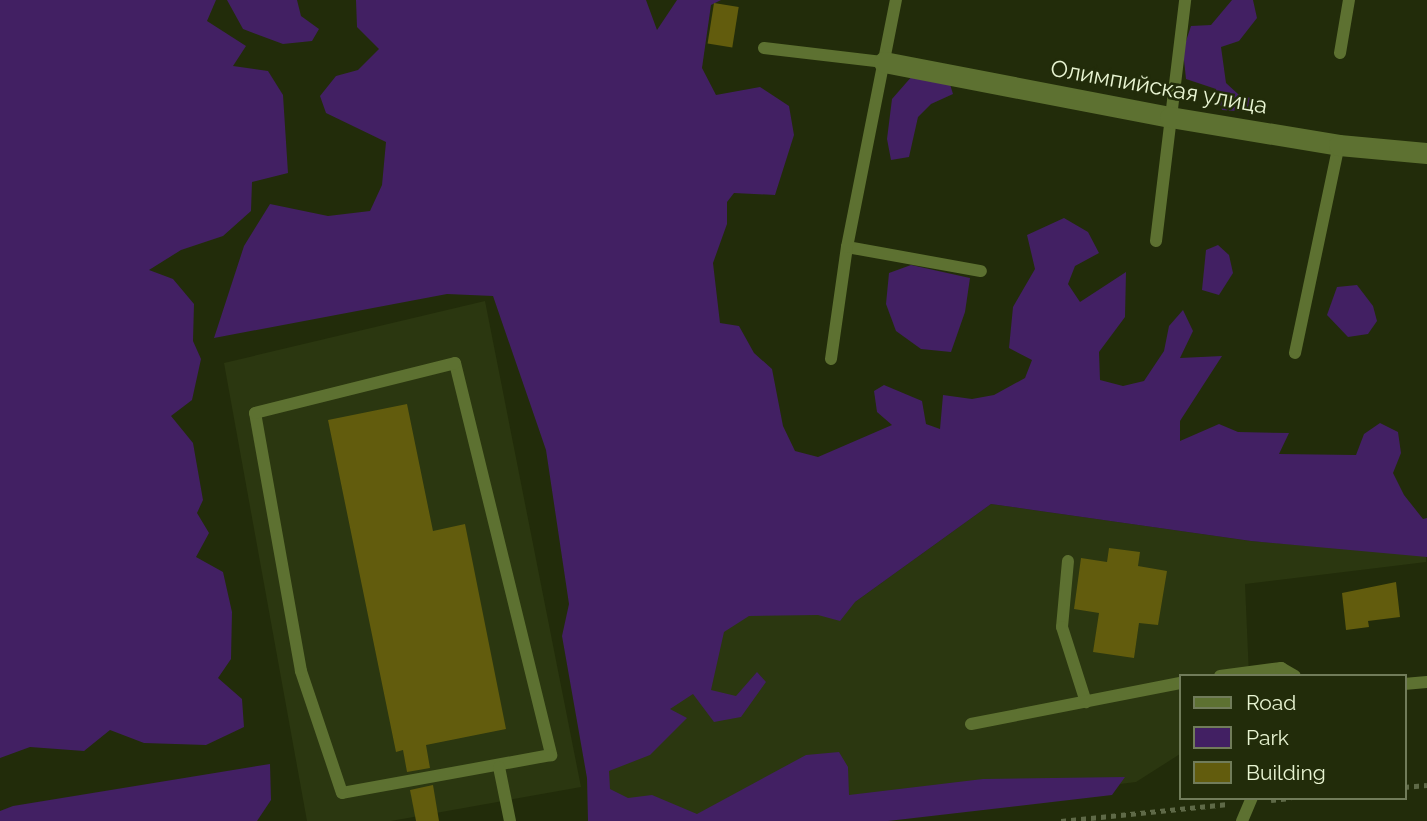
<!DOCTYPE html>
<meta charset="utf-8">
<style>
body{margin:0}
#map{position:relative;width:1427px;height:821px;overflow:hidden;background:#222c0a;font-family:Raleway,sans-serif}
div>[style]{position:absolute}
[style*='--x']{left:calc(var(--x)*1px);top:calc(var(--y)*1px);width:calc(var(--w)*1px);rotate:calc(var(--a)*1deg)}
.built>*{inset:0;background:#2b3710}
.green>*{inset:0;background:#422063}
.building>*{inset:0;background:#625c0d;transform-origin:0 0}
.path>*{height:4.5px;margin-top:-2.25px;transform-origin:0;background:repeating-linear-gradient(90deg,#5e6947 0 5px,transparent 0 10px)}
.lane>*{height:12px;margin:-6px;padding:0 6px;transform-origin:6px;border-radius:6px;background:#5d7131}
.street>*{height:21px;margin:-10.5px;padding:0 10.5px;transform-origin:10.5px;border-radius:10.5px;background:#5d7131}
span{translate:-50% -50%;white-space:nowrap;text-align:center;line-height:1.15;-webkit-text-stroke:5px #222c0a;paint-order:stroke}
.street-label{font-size:23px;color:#e8f4d2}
.legend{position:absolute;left:1179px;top:674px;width:228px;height:126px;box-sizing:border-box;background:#222c0a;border:2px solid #717c5a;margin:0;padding:9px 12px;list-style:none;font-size:21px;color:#e8f4d2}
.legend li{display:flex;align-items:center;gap:14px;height:35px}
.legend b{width:35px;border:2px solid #717c5a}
</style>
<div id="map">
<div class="built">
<div style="clip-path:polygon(485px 301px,581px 787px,391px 821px,307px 821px,224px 363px)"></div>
<div style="clip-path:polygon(991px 504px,1251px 541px,1426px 555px,1426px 562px,1245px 584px,1249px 676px,1180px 676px,1180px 754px,1136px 782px,818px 821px,617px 821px,598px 788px,572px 609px,855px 602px)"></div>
</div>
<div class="green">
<div style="clip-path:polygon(0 0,216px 0,207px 21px,246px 46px,233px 66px,268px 71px,283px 95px,288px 173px,252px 182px,251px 211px,223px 236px,181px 250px,149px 270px,173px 279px,194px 304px,193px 341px,201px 359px,192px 400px,171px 416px,193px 443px,203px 500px,197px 513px,209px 533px,196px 557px,223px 572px,232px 612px,231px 659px,218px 678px,242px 699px,244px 727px,206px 745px,144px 743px,110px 730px,84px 751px,30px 747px,0 758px)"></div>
<div style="clip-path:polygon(227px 0,297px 0,301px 16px,319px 29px,312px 41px,283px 44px,243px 29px)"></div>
<div style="clip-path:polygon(356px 0,646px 0,657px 30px,677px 0,721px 0,711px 5px,702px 68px,716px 95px,760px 87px,789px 106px,794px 135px,775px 195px,734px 193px,727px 202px,727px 224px,713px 263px,720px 323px,739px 326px,754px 353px,772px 369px,783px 426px,795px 451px,818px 457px,892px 425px,877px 412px,874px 391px,884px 385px,922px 401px,926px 424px,940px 429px,943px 395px,972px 399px,994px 395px,1025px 378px,1032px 360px,1009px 348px,1013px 307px,1035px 269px,1027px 235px,1064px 218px,1088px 232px,1099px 253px,1075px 266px,1068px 284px,1080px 302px,1126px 272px,1125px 317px,1099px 352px,1100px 380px,1123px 386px,1144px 381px,1164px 351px,1169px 326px,1183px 310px,1193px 331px,1180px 358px,1222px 356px,1180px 421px,1180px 441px,1219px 424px,1238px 432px,1289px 433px,1279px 454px,1356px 455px,1364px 434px,1380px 423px,1398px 432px,1401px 453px,1393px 473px,1404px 495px,1423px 519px,1427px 518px,1427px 557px,1251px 541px,991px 504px,855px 602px,840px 621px,818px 615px,749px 616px,724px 632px,711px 690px,736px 696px,757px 672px,766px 682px,741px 717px,714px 722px,693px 694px,670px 709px,687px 718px,650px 755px,609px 771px,610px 789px,628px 798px,652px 795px,697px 814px,806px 755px,839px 752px,848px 767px,849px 795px,983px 779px,1125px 777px,1112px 795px,888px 821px,588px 821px,587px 778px,562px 636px,569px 604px,546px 450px,493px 296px,447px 294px,214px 338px,244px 246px,270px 204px,328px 216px,370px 211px,382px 185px,386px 142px,326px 113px,320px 96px,336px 76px,358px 70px,379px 49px,357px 27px)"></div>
<div style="clip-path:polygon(1232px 0,1253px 0,1257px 18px,1239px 41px,1221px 47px,1226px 83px,1238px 94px,1254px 99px,1248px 112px,1222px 110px,1216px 89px,1186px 79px,1183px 50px,1191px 26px,1211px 25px)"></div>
<div style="clip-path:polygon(913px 75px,949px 81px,953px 94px,931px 104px,918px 117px,909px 157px,891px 160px,887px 139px,892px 99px)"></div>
<div style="clip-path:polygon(1218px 245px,1229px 255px,1233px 273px,1219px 295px,1202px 290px,1206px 250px)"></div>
<div style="clip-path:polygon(911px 265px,970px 278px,965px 312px,951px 352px,921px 349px,896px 331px,886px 304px,889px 273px)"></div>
<div style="clip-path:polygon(1357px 285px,1373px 306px,1377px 321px,1368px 334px,1348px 337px,1327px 315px,1337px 287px)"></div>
<div style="clip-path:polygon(270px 764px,271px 800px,257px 821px,0 821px,0 811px,13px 806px)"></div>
</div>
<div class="building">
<div style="left:714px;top:3px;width:25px;height:41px;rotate:9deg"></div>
<div style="clip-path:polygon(407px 404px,433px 531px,465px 524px,506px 729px,426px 745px,430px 768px,407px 772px,403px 750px,396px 752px,328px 420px)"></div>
<div style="clip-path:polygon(1109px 548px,1140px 552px,1138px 566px,1167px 571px,1158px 625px,1139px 623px,1134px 658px,1093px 652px,1099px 613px,1074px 609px,1081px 558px,1107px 562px)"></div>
<div style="clip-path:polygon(1396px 582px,1400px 617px,1368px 621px,1369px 627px,1346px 630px,1342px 593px)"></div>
<div style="clip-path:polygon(433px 785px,439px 821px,416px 821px,410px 790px)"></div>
</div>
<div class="path">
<div style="--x:1404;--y:787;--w:23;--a:-5"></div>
<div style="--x:1271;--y:800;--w:20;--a:-6"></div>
<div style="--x:1061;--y:821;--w:168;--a:-5.8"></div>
</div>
<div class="lane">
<div style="--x:764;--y:48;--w:121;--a:6.7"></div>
<div style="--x:1340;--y:53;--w:54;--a:-80.4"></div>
<div style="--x:1156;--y:241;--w:243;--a:-83.1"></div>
<div style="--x:847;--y:247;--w:136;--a:10.2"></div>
<div style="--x:1295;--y:353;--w:213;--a:-78.1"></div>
<div style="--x:831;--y:359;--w:113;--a:-81.9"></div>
<div style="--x:847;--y:247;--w:252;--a:-78.8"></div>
<div style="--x:455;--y:363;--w:404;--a:76.2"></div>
<div style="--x:551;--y:755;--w:212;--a:169.7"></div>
<div style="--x:342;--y:793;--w:129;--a:-108.6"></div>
<div style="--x:301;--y:671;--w:262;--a:-100.1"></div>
<div style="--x:255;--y:413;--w:206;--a:-14"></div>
<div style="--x:1068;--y:561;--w:66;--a:95.2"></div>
<div style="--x:1062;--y:627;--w:79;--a:72.3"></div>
<div style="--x:1220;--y:676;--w:62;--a:-7.5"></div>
<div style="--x:1281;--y:668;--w:16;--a:30"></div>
<div style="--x:1404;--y:684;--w:23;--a:-5"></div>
<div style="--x:971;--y:724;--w:213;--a:-11.1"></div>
<div style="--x:499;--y:767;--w:55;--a:78.5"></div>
<div style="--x:1242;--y:821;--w:25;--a:-67"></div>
</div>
<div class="street">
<div style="--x:884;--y:62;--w:291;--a:10.9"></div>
<div style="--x:1170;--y:117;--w:171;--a:9.4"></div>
<div style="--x:1339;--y:145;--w:88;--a:5.2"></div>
</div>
<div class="street-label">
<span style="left:1159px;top:87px;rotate:10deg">Олимпийская улица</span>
</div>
<ul class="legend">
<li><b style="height:9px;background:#5d7131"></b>Road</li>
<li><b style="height:19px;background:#422063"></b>Park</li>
<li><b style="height:19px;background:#625c0d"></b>Building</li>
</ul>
</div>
